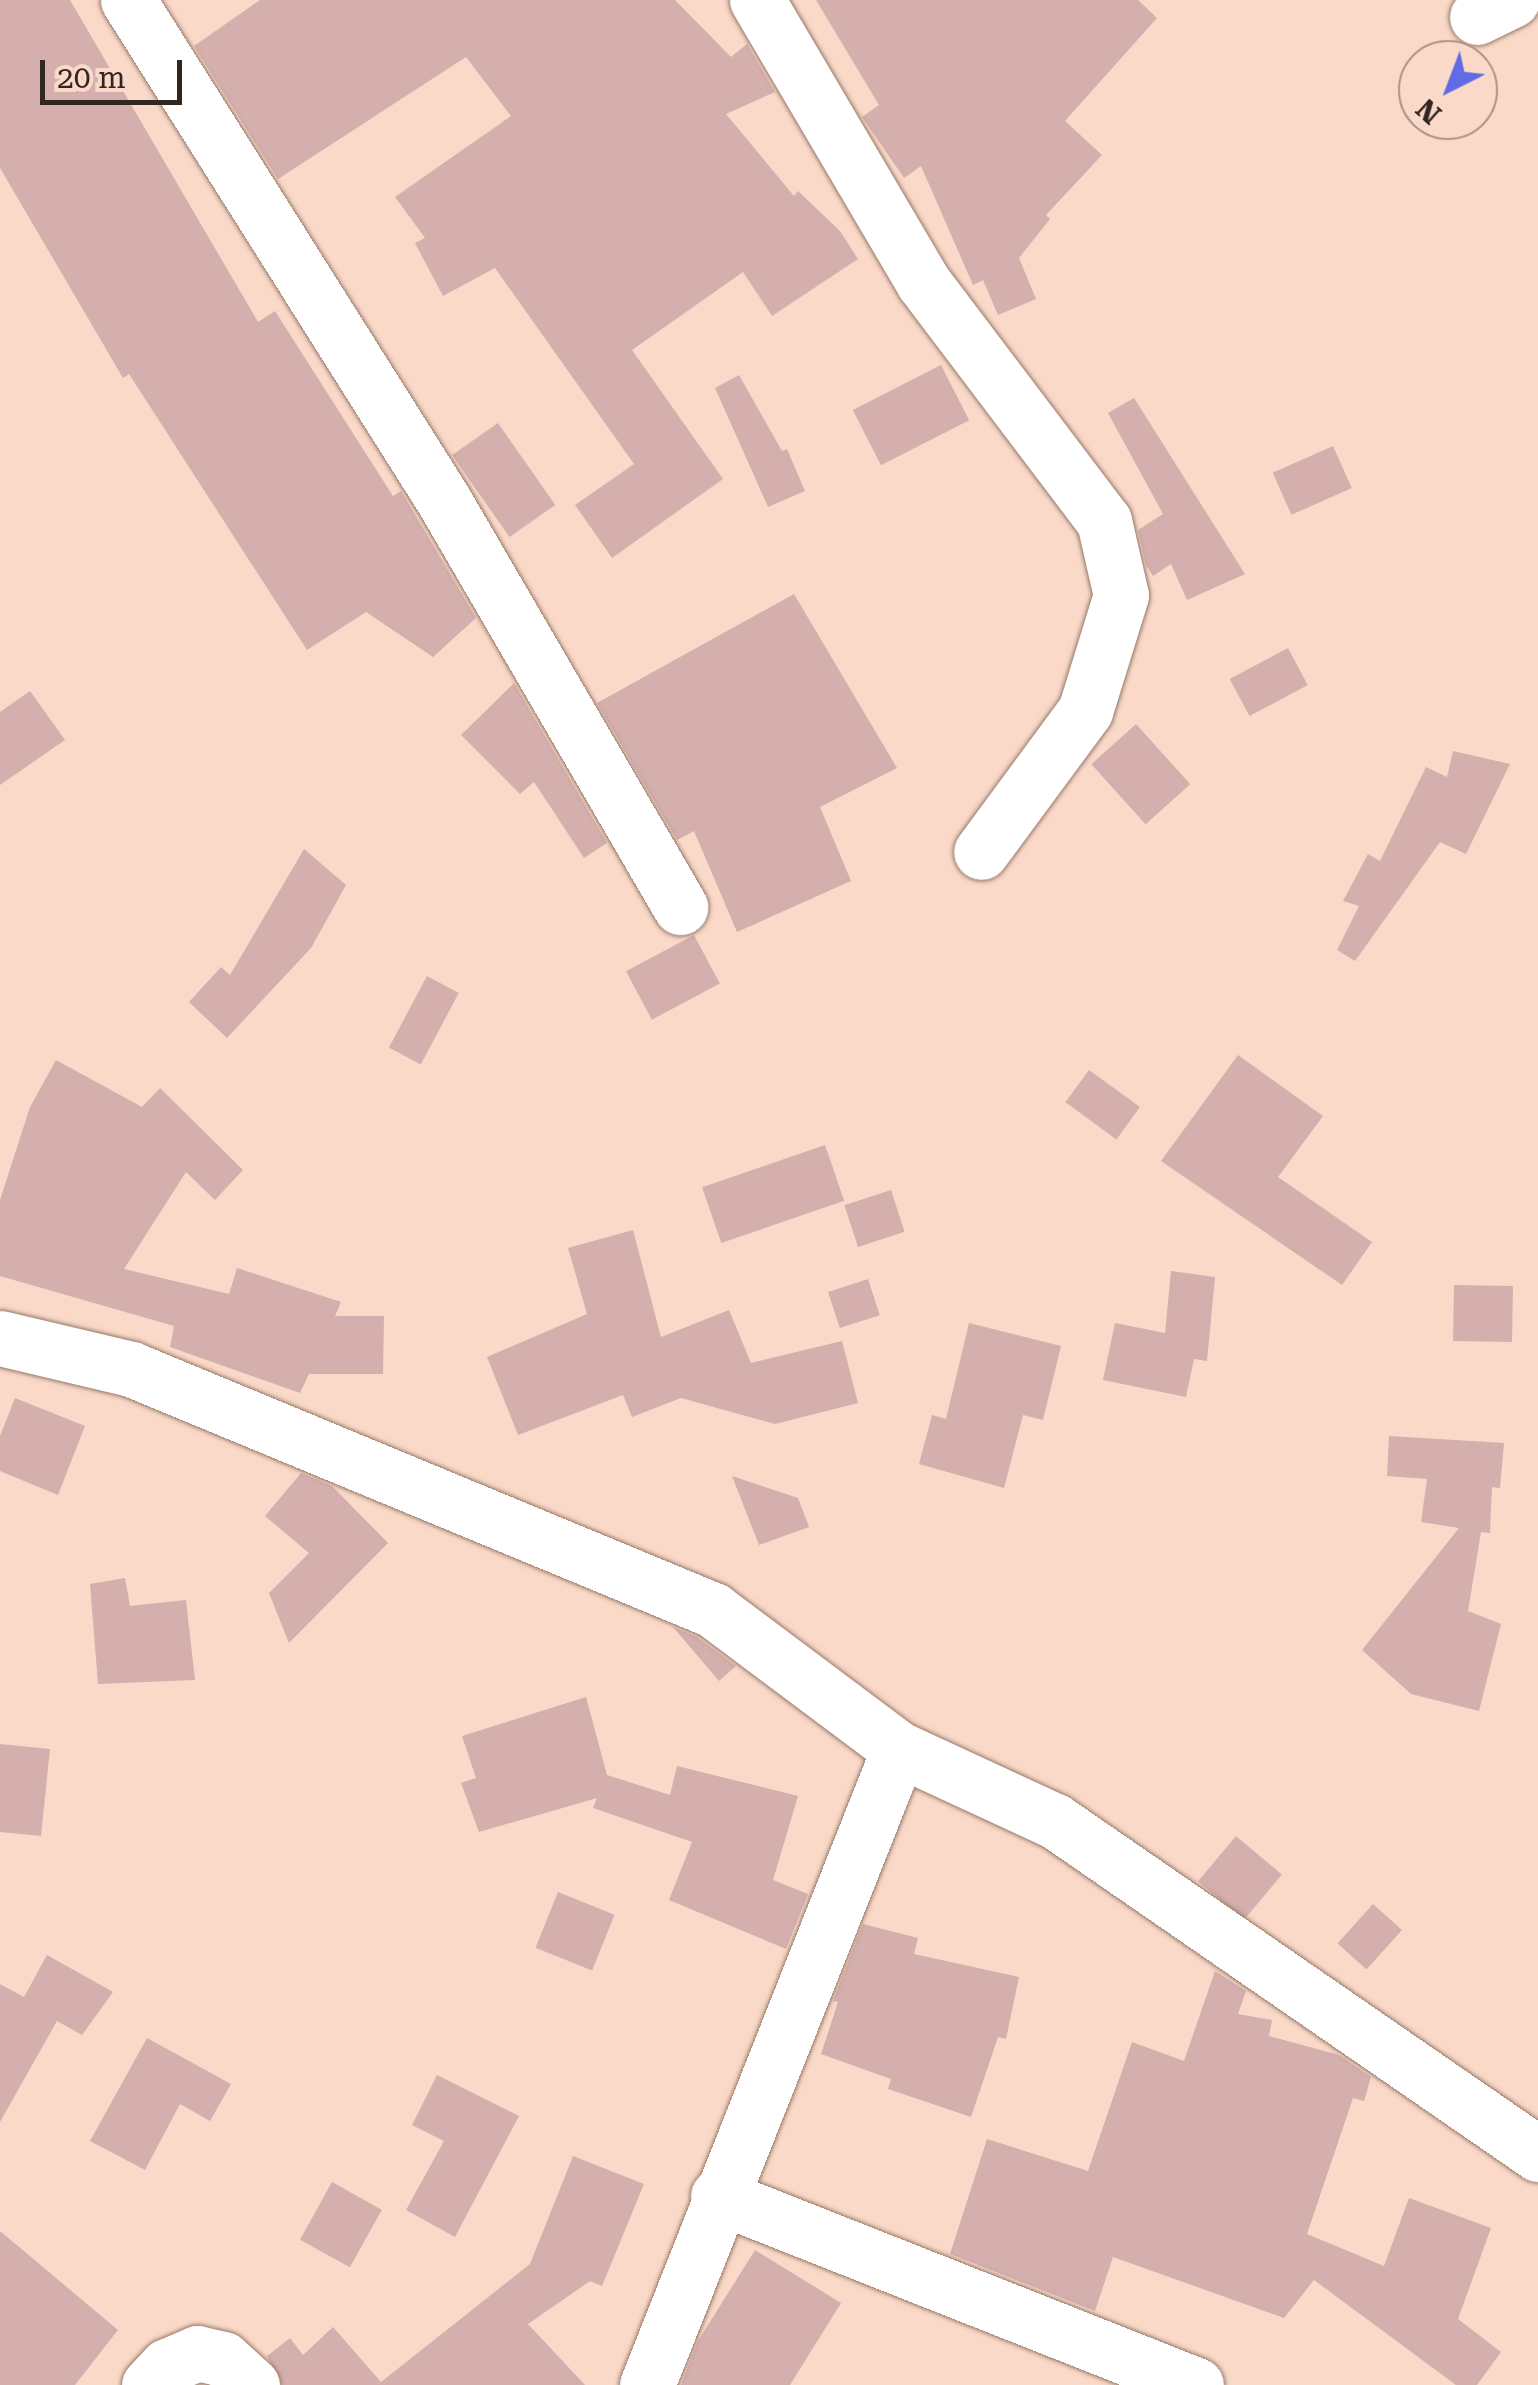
<!DOCTYPE html>
<style>
body{margin:0}
#map{position:relative;width:1538px;height:2385px;overflow:hidden;background:#fad9c8;font-family:"Roboto Serif",serif}
div>[style]{position:absolute}
[style*='--x']{left:calc(var(--x)*1px);top:calc(var(--y)*1px);width:calc(var(--w)*1px);rotate:calc(var(--a)*1deg)}
.building>*{inset:0;background:#d4afad;transform-origin:0 0}
.roads{filter:drop-shadow(0 0 2px #97796a) drop-shadow(0 0 2px #97796a)}
.minor>*{height:55px;margin:-27.5px;padding:0 27.5px;transform-origin:27.5px;border-radius:27.5px;background:#fff}
span{translate:-50% -50%;white-space:nowrap;text-align:center;line-height:1.15;-webkit-text-stroke:10px #fad9c8;paint-order:stroke}
.north{position:absolute;left:1398px;top:40px;width:100px;height:100px;box-sizing:border-box;background:#fad9c8;border:2px solid #aa9185;border-radius:50%;rotate:222deg;font-size:28px;font-weight:700;line-height:40px;text-align:center;color:#322620}
.north::after{content:'';display:block;margin:auto;width:35px;height:45px;background:#616ce4;clip-path:polygon(50% 0,100% 100%,50% 72%,0 100%)}
.scale{position:absolute;left:40px;top:60px;width:142px;height:45px;box-sizing:border-box;border:5px solid #322620;border-top:0;padding-left:12px;font-size:30px;line-height:35px;white-space:nowrap;color:#322620;-webkit-text-stroke:8px #fad9c8;paint-order:stroke}
</style>
<div id="map">
<div class="building">
<div style="clip-path:polygon(0 0,70px 0,258px 322px,275px 311px,393px 496px,401px 491px,476px 618px,433px 657px,366px 612px,307px 650px,129px 374px,123px 378px,0 168px)"></div>
<div style="clip-path:polygon(260px 0,675px 0,731px 57px,747px 44px,775px 92px,726px 114px,794px 196px,798px 191px,840px 231px,858px 259px,772px 316px,743px 272px,632px 350px,723px 479px,612px 558px,575px 505px,634px 464px,495px 268px,443px 296px,415px 243px,425px 238px,395px 197px,511px 116px,466px 57px,278px 179px,194px 46px)"></div>
<div style="clip-path:polygon(816px 0,1138px 0,1157px 18px,1065px 121px,1102px 155px,1046px 215px,1050px 219px,1019px 258px,1036px 299px,998px 315px,983px 280px,973px 285px,921px 166px,904px 178px,862px 117px,879px 105px)"></div>
<div style="left:941px;top:365px;width:62px;height:99px;rotate:63deg"></div>
<div style="clip-path:polygon(739px 375px,782px 451px,787px 449px,805px 491px,768px 507px,715px 388px)"></div>
<div style="clip-path:polygon(1134px 398px,1245px 574px,1187px 600px,1171px 564px,1153px 576px,1146px 565px,1138px 530px,1163px 514px,1108px 413px)"></div>
<div style="left:498px;top:423px;width:100px;height:56px;rotate:55deg"></div>
<div style="left:1333px;top:446px;width:46px;height:66px;rotate:66deg"></div>
<div style="clip-path:polygon(794px 594px,897px 768px,820px 807px,851px 881px,737px 932px,694px 831px,677px 840px,597px 703px)"></div>
<div style="left:1288px;top:648px;width:42px;height:66px;rotate:62deg"></div>
<div style="clip-path:polygon(514px 683px,607px 843px,584px 858px,534px 782px,520px 794px,461px 735px)"></div>
<div style="clip-path:polygon(30px 691px,65px 740px,0 785px,0 712px)"></div>
<div style="left:1136px;top:724px;width:81px;height:60px;rotate:48deg"></div>
<div style="clip-path:polygon(1453px 751px,1510px 764px,1466px 854px,1440px 842px,1355px 961px,1337px 950px,1359px 906px,1343px 901px,1368px 854px,1380px 861px,1426px 767px,1447px 777px)"></div>
<div style="clip-path:polygon(304px 849px,346px 885px,311px 948px,227px 1038px,189px 1002px,221px 967px,230px 975px)"></div>
<div style="left:694px;top:935px;width:55px;height:77px;rotate:62deg"></div>
<div style="left:427px;top:976px;width:36px;height:81px;rotate:28deg"></div>
<div style="clip-path:polygon(1238px 1055px,1323px 1116px,1278px 1177px,1372px 1242px,1342px 1285px,1161px 1161px)"></div>
<div style="clip-path:polygon(56px 1060px,142px 1107px,160px 1088px,243px 1170px,215px 1200px,186px 1172px,124px 1269px,229px 1294px,237px 1268px,341px 1302px,335px 1316px,384px 1316px,383px 1374px,309px 1374px,300px 1393px,170px 1347px,174px 1326px,0 1276px,0 1200px,30px 1107px)"></div>
<div style="left:1089px;top:1070px;width:63px;height:40px;rotate:36deg"></div>
<div style="left:825px;top:1145px;width:59px;height:130px;rotate:71deg"></div>
<div style="left:891px;top:1190px;width:44px;height:49px;rotate:72deg"></div>
<div style="clip-path:polygon(633px 1230px,661px 1337px,729px 1310px,751px 1363px,842px 1341px,858px 1403px,775px 1424px,681px 1398px,632px 1417px,623px 1395px,518px 1435px,487px 1357px,587px 1314px,568px 1248px)"></div>
<div style="clip-path:polygon(1171px 1271px,1215px 1277px,1207px 1361px,1194px 1359px,1186px 1397px,1103px 1380px,1115px 1323px,1165px 1333px)"></div>
<div style="left:868px;top:1279px;width:38px;height:42px;rotate:72deg"></div>
<div style="left:1454px;top:1285px;width:59px;height:56px;rotate:1deg"></div>
<div style="clip-path:polygon(969px 1323px,1061px 1346px,1043px 1420px,1023px 1415px,1004px 1488px,919px 1464px,932px 1415px,946px 1419px)"></div>
<div style="clip-path:polygon(15px 1398px,85px 1426px,58px 1495px,0 1471px,0 1436px)"></div>
<div style="clip-path:polygon(1389px 1436px,1504px 1443px,1500px 1488px,1492px 1487px,1490px 1533px,1481px 1532px,1468px 1611px,1501px 1624px,1479px 1711px,1411px 1694px,1362px 1650px,1459px 1528px,1421px 1522px,1427px 1479px,1387px 1476px)"></div>
<div style="clip-path:polygon(301px 1473px,332px 1486px,388px 1543px,289px 1643px,269px 1593px,309px 1553px,265px 1516px)"></div>
<div style="clip-path:polygon(732px 1476px,798px 1498px,809px 1527px,759px 1545px)"></div>
<div style="clip-path:polygon(125px 1578px,130px 1606px,186px 1600px,195px 1680px,98px 1684px,90px 1584px)"></div>
<div style="clip-path:polygon(673px 1627px,697px 1637px,736px 1666px,719px 1681px)"></div>
<div style="clip-path:polygon(586px 1697px,607px 1775px,670px 1795px,677px 1766px,798px 1796px,773px 1880px,808px 1894px,786px 1949px,669px 1900px,692px 1842px,593px 1808px,597px 1798px,479px 1832px,461px 1783px,476px 1778px,462px 1736px)"></div>
<div style="clip-path:polygon(0 1744px,50px 1749px,41px 1836px,0 1832px)"></div>
<div style="left:1236px;top:1836px;width:60px;height:59px;rotate:40deg"></div>
<div style="left:558px;top:1892px;width:61px;height:60px;rotate:22deg"></div>
<div style="left:1373px;top:1904px;width:39px;height:53px;rotate:42deg"></div>
<div style="clip-path:polygon(863px 1924px,918px 1938px,914px 1954px,1019px 1977px,1006px 2039px,998px 2037px,971px 2117px,888px 2089px,891px 2079px,821px 2054px,838px 2002px,833px 2001px)"></div>
<div style="clip-path:polygon(47px 1955px,113px 1992px,82px 2035px,57px 2021px,0 2122px,0 1984px,24px 1997px)"></div>
<div style="clip-path:polygon(1215px 1971px,1246px 1991px,1238px 2014px,1272px 2020px,1269px 2036px,1339px 2055px,1371px 2077px,1364px 2101px,1353px 2098px,1307px 2234px,1384px 2266px,1409px 2198px,1491px 2228px,1458px 2319px,1501px 2352px,1477px 2385px,1456px 2385px,1314px 2280px,1284px 2318px,1113px 2257px,1095px 2311px,950px 2254px,987px 2139px,1088px 2171px,1132px 2042px,1184px 2061px)"></div>
<div style="clip-path:polygon(147px 2038px,231px 2084px,210px 2121px,180px 2104px,145px 2170px,90px 2141px)"></div>
<div style="clip-path:polygon(437px 2075px,519px 2116px,455px 2237px,406px 2210px,444px 2141px,412px 2125px)"></div>
<div style="clip-path:polygon(573px 2156px,644px 2184px,602px 2286px,590px 2281px,528px 2324px,585px 2385px,282px 2385px,267px 2356px,290px 2338px,303px 2355px,333px 2327px,381px 2382px,530px 2264px)"></div>
<div style="left:332px;top:2182px;width:57px;height:66px;rotate:29deg"></div>
<div style="clip-path:polygon(0 2231px,118px 2330px,75px 2385px,0 2385px)"></div>
<div style="clip-path:polygon(755px 2250px,841px 2303px,790px 2385px,681px 2385px,698px 2341px)"></div>
</div>
<div class="roads">
<div class="minor">
<div style="--x:128;--y:0;--w:592;--a:57.76"></div>
<div style="--x:444;--y:501;--w:470;--a:59.8"></div>
<div style="--x:757;--y:0;--w:327;--a:59.5"></div>
<div style="--x:923;--y:282;--w:300;--a:52.9"></div>
<div style="--x:1104;--y:521;--w:76;--a:77.1"></div>
<div style="--x:1121;--y:595;--w:121;--a:107.2"></div>
<div style="--x:1085;--y:711;--w:175;--a:126.4"></div>
<div style="--x:1477;--y:17;--w:39;--a:-26"></div>
<div style="--x:0;--y:1338;--w:135;--a:13.3"></div>
<div style="--x:131;--y:1369;--w:630;--a:22.49"></div>
<div style="--x:713;--y:1610;--w:232;--a:36.8"></div>
<div style="--x:899;--y:1749;--w:172;--a:24.8"></div>
<div style="--x:1055;--y:1821;--w:587;--a:34.58"></div>
<div style="--x:718;--y:2196;--w:514;--a:21.57"></div>
<div style="--x:149;--y:2385;--w:26;--a:-47"></div>
<div style="--x:167;--y:2366;--w:33;--a:-23"></div>
<div style="--x:197;--y:2353;--w:27;--a:13"></div>
<div style="--x:223;--y:2359;--w:39;--a:42"></div>
<div style="--x:647;--y:2385;--w:684;--a:-68.39"></div>
</div>
</div>
<div class="north">N</div>
<div class="scale">20 m</div>
</div>
